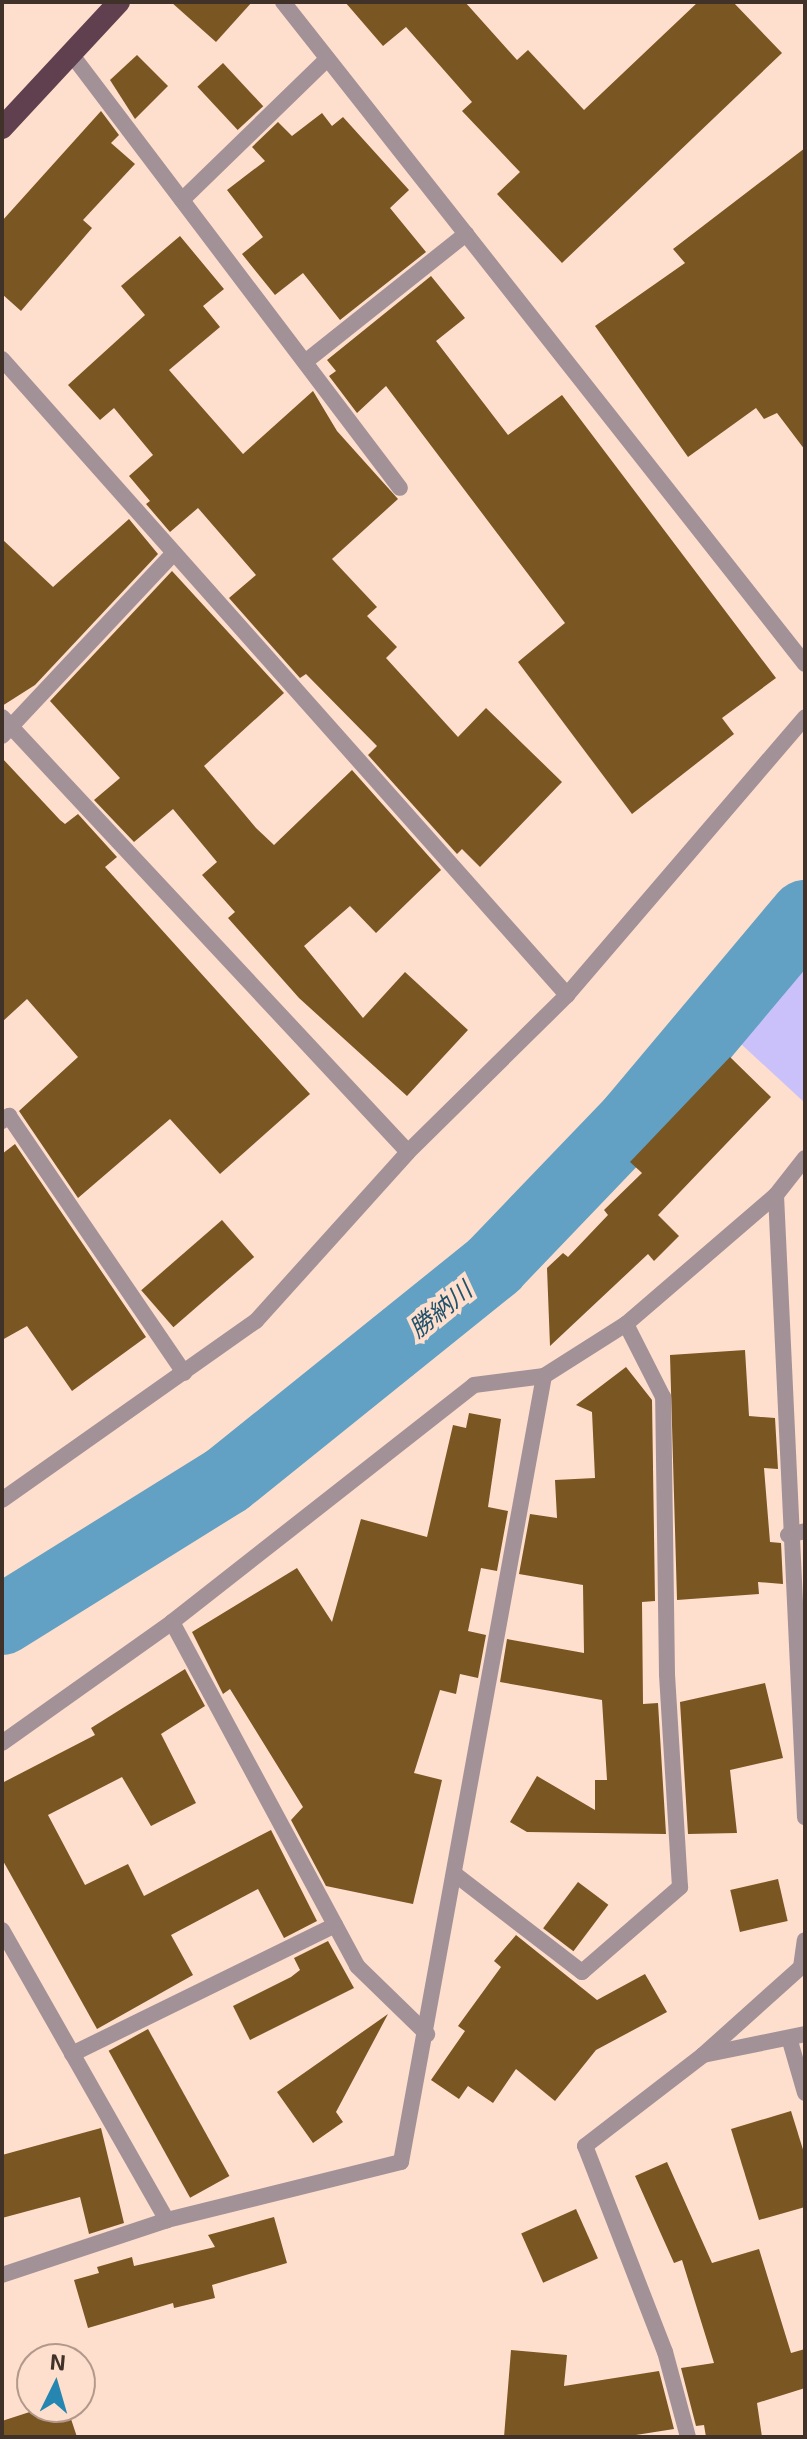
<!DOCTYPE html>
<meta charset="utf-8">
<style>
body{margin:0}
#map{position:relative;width:807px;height:2439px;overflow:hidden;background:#fedecc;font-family:"Exo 2","Noto Sans JP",sans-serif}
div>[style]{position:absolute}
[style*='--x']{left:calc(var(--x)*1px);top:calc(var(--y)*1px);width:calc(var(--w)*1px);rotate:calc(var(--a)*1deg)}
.green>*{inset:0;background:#cac0fa}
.river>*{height:70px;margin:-35px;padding:0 35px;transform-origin:35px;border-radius:35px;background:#62a1c3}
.building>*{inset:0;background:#7a5623;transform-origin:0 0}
.minor>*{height:16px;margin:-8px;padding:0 8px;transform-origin:8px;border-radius:8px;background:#a39198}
.tertiary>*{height:16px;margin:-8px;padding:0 8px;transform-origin:8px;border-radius:8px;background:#a39198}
.trunk>*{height:22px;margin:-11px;padding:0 11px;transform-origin:11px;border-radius:11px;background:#60404e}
span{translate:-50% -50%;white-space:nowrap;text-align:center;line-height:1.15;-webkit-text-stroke:8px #fedecc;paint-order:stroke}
.water-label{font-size:24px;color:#20526b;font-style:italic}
.frame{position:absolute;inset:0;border:4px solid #413229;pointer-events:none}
.north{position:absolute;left:16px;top:2343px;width:80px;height:80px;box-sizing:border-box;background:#fedecc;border:2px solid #b2998b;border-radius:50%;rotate:5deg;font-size:22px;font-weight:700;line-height:32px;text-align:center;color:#413229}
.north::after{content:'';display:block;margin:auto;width:28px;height:36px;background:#2586b1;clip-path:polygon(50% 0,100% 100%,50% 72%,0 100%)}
</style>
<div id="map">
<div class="green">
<div style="clip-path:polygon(805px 964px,805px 1103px,740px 1043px)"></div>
</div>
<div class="river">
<div style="--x:2;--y:1620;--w:265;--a:-31.9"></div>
<div style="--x:227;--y:1480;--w:343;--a:-38.8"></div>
<div style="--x:494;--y:1265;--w:199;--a:-46.2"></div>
<div style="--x:632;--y:1121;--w:269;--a:-50"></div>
</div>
<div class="building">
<div style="clip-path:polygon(171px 2px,252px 2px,216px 42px)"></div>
<div style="clip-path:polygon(345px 2px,465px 2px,517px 60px,528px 50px,584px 110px,698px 2px,733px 2px,782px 53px,562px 263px,497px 194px,520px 172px,462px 111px,472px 102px,406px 27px,383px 46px)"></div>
<div style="clip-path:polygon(137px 55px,168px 86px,135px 119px,110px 80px)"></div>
<div style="left:223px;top:63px;width:59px;height:35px;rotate:47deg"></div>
<div style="clip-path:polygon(101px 111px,119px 135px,111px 143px,135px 164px,83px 220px,92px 228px,21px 311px,2px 294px,2px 221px)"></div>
<div style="clip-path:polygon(322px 113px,332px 126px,343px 117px,409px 190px,390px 208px,426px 252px,340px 320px,303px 273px,275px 295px,242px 254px,263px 237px,227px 190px,265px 161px,252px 147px,278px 122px,292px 136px)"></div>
<div style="clip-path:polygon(805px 148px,805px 450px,777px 413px,764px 419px,756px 408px,688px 457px,595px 326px,685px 263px,673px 249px)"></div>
<div style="clip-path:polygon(180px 236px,224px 289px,203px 306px,220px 327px,169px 370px,243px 454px,313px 391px,337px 431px,398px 499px,332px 559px,377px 607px,367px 616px,397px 647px,386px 658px,458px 737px,486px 708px,562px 782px,480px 867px,462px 849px,457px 854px,368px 755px,377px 746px,306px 674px,300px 678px,229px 598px,256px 575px,198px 508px,170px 532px,146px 504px,150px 501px,129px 476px,153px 455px,114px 408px,100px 420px,68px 385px,145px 315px,121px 286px)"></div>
<div style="clip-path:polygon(431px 276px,465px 318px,436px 341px,508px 435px,562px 395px,776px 678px,722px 718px,734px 734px,632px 814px,518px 662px,565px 623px,386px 386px,357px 413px,329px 376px,336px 371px,327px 360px)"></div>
<div style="clip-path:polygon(129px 519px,158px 554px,35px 685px,2px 706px,2px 539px,53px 587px)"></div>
<div style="clip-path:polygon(172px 571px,284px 693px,204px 766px,256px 828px,274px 845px,352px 770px,441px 870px,376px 933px,350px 906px,304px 946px,363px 1018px,405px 972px,468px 1030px,407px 1096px,299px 998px,228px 918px,235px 912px,202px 875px,217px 862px,173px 809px,134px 842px,94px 800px,120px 778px,50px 701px)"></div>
<div style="clip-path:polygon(2px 758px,60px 820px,65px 824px,78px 814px,117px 857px,105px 867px,310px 1094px,220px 1174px,170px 1119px,78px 1198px,19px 1111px,78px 1057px,27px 999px,2px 1022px)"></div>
<div style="clip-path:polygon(730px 1057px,771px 1097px,658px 1215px,679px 1236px,654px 1261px,648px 1254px,550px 1346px,547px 1268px,563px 1253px,568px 1257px,608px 1215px,604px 1210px,642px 1173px,630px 1162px)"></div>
<div style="clip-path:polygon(15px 1144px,146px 1337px,72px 1391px,27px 1326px,2px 1340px,2px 1154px)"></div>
<div style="left:222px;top:1220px;width:49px;height:107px;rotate:49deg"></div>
<div style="clip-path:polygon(745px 1350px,749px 1416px,775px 1418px,778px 1469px,764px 1468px,770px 1542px,781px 1543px,783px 1584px,758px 1582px,759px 1594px,677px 1600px,670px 1355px)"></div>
<div style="clip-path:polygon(626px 1367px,652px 1400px,655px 1601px,642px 1602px,643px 1704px,658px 1703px,666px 1834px,527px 1832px,510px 1822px,537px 1776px,595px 1810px,595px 1780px,607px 1780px,602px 1700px,500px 1682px,507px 1639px,584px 1653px,583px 1585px,519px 1574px,530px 1514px,557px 1518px,555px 1480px,595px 1478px,592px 1412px,576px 1405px)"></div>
<div style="clip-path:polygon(469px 1413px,501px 1419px,488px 1507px,508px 1511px,497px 1571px,481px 1568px,468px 1631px,486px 1635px,478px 1678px,460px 1674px,456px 1694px,440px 1690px,414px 1773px,442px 1780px,413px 1904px,326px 1886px,291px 1820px,303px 1807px,230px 1689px,223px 1694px,192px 1632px,297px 1568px,332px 1622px,361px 1519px,427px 1537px,453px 1425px,466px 1428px)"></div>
<div style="clip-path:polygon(185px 1669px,205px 1706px,161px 1734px,196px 1803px,151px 1826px,122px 1777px,48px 1815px,85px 1885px,128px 1864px,144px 1896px,271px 1830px,317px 1921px,284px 1938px,258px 1889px,171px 1935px,193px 1975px,97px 2029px,2px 1859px,2px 1783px,95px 1735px,91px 1728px)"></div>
<div style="clip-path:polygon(765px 1683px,783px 1758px,730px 1770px,737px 1833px,688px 1834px,680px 1702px)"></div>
<div style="left:778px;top:1879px;width:43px;height:49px;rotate:77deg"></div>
<div style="left:578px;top:1882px;width:38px;height:58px;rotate:37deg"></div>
<div style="clip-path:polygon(516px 1935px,597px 2000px,645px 1974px,667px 2012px,596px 2050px,555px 2101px,516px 2069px,493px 2103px,468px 2086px,459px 2099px,431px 2080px,465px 2031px,458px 2026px,501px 1967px,494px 1961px)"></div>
<div style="clip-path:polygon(328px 1941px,354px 1988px,250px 2040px,233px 2006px,291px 1977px,300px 1970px,294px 1958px)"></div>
<div style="clip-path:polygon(388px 2014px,336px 2112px,343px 2122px,313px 2143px,277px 2092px)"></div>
<div style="left:148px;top:2029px;width:168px;height:45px;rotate:61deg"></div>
<div style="clip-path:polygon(791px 2111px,805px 2156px,805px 2207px,759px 2220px,731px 2129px)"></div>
<div style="clip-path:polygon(101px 2128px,124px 2223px,89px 2234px,80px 2197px,2px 2218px,2px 2155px)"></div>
<div style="clip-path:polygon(667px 2162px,712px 2263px,759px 2249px,791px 2353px,805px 2349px,805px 2388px,757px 2403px,762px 2437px,706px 2437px,704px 2425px,696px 2426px,681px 2368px,714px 2363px,682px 2260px,674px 2263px,635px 2176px)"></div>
<div style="left:576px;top:2209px;width:54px;height:60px;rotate:66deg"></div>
<div style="clip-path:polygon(274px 2217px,287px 2263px,212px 2285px,215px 2298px,174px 2308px,173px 2303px,88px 2328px,74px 2280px,99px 2273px,97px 2267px,132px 2257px,134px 2266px,215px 2247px,208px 2235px)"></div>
<div style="clip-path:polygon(511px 2350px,567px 2355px,564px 2386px,659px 2371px,674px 2429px,623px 2437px,504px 2437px)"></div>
<div style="clip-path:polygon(45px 2407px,67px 2407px,77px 2437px,2px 2437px,2px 2421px)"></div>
</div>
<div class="minor">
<div style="--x:283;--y:2;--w:843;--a:51.74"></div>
<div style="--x:72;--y:55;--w:543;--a:52.86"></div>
<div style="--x:182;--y:200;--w:202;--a:-44.2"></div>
<div style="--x:2;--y:359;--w:851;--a:48.38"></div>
<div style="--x:305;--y:362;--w:206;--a:-38.5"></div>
<div style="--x:2;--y:717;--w:595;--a:46.97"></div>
<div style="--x:2;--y:736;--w:251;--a:-46.8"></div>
<div style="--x:2;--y:1121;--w:9;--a:-36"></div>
<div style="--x:9;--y:1116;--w:311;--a:55.7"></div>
<div style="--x:776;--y:1195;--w:623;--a:87.33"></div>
<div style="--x:788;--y:1535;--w:17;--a:-13"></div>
<div style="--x:172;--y:1622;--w:391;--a:61.7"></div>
<div style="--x:357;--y:1966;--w:98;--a:44.2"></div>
<div style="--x:2;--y:1743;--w:209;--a:-35.4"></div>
<div style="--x:172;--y:1622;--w:384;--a:-38.1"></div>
<div style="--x:474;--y:1385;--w:71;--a:-7.3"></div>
<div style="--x:544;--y:1376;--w:97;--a:-32.4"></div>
<div style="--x:626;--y:1324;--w:198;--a:-40.7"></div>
<div style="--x:776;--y:1195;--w:47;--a:-51.9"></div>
<div style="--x:456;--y:1875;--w:159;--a:37.6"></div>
<div style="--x:582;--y:1972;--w:130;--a:-40.9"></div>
<div style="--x:680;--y:1887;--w:213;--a:-93.5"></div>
<div style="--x:667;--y:1674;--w:277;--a:-90.8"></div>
<div style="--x:663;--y:1397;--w:82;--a:-116.9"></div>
<div style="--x:2;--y:1930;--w:334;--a:60.4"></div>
<div style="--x:790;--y:2041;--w:54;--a:73.9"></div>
<div style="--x:72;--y:2054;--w:293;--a:-26.1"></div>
<div style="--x:703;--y:2055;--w:104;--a:-11.6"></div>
<div style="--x:2;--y:2275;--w:174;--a:-18.4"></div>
<div style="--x:167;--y:2220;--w:241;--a:-13.9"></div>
<div style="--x:401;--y:2162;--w:799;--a:-79.69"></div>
<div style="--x:688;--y:2437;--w:88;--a:-105.1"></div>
<div style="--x:665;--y:2352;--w:221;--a:-111.2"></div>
<div style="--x:585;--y:2146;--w:149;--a:-37.6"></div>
<div style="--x:703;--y:2055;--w:132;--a:-41.9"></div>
<div style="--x:801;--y:1967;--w:27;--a:-82"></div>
</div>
<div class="tertiary">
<div style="--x:2;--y:1500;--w:311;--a:-35.2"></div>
<div style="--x:256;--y:1321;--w:227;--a:-48"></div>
<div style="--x:408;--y:1152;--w:223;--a:-44.6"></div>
<div style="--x:567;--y:995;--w:366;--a:-49.4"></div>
</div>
<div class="trunk">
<div style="--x:2;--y:128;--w:172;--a:-47.1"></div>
</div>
<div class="water-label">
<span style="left:440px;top:1309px;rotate:-39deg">勝納川</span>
</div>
<div class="frame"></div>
<div class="north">N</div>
</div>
